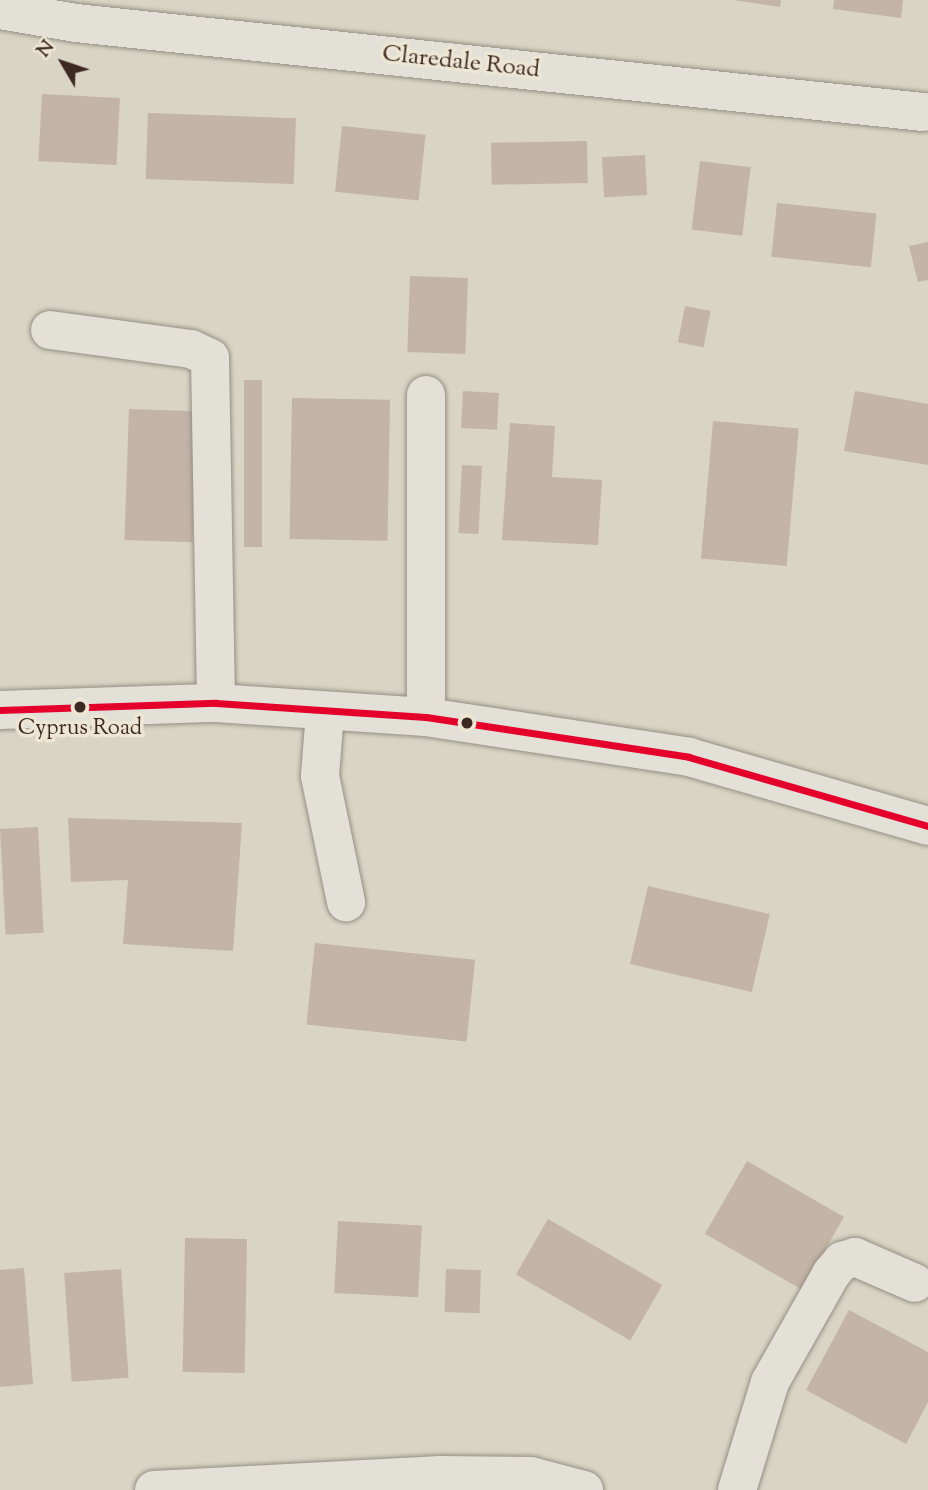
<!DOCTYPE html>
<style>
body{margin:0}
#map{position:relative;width:928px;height:1490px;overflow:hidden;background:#d9d4c3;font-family:"Sorts Mill Goudy",serif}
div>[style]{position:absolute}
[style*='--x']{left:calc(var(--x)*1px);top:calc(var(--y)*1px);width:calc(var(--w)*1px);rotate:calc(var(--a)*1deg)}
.building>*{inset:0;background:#c3b4a5;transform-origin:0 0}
.roads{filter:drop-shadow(0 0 2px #958f85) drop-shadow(0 0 2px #958f85)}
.minor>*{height:38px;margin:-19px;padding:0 19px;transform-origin:19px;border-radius:19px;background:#e2e0d7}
.bus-1>*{height:7px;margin:-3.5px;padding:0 3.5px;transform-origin:3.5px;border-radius:3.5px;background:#e4002b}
.dots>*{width:19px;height:19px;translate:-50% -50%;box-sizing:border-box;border:4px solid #ece6d3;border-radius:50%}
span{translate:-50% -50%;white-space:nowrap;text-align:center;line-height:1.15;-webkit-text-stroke:7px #ece6d3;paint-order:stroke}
.bus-label{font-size:22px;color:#3e2922}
.street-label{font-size:24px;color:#3e2922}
.north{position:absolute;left:28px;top:28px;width:70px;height:70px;-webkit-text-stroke:5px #ece6d3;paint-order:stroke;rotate:309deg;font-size:19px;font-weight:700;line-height:28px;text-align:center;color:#3e2922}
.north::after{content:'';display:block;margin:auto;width:24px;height:32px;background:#3e2922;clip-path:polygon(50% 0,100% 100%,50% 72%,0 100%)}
</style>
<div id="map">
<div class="building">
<div style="clip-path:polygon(733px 0,781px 0,780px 7px)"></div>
<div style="clip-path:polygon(834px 0,903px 0,901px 18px,833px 9px)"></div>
<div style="left:42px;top:94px;width:78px;height:67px;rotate:3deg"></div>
<div style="left:148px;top:113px;width:148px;height:66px;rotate:2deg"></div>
<div style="left:342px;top:126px;width:84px;height:66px;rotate:6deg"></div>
<div style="left:587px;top:141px;width:42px;height:96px;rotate:89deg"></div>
<div style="left:645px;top:155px;width:40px;height:43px;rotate:87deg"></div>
<div style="left:700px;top:161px;width:51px;height:69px;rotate:7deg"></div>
<div style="left:777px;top:203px;width:100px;height:54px;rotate:6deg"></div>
<div style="clip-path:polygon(928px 242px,928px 280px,918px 282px,909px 246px)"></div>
<div style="left:410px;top:276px;width:58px;height:76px;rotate:2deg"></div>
<div style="left:685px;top:306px;width:26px;height:37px;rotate:11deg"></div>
<div style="left:244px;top:380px;width:18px;height:167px"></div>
<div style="left:463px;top:391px;width:36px;height:37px;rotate:3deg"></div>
<div style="clip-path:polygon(855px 391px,928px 404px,928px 465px,844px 451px)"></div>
<div style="left:292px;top:398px;width:98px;height:141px;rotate:1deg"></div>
<div style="left:129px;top:409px;width:68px;height:131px;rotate:2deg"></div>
<div style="left:713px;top:421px;width:86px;height:138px;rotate:5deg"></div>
<div style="clip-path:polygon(510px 423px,555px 426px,552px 477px,602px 480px,598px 545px,502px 540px)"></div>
<div style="left:462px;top:465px;width:20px;height:68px;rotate:3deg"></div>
<div style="clip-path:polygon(68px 818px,242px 823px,233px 951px,123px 944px,128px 880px,71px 882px)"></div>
<div style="left:38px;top:827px;width:106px;height:38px;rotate:87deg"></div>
<div style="left:648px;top:886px;width:125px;height:80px;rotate:13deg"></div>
<div style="left:315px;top:943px;width:161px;height:82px;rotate:6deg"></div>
<div style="left:747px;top:1161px;width:112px;height:84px;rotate:30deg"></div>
<div style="left:548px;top:1219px;width:132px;height:64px;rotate:30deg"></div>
<div style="left:338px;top:1221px;width:84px;height:72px;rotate:3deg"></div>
<div style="left:185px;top:1238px;width:62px;height:134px;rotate:1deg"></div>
<div style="clip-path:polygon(24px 1268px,33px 1384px,0 1387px,0 1270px)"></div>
<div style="left:121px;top:1269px;width:109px;height:57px;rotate:86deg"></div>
<div style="left:446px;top:1269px;width:35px;height:43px;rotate:2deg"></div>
<div style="clip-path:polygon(849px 1310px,928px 1352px,928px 1402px,906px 1444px,806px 1390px)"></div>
</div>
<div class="roads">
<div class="minor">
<div style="--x:0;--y:10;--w:77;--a:9.7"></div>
<div style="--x:76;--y:23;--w:852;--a:6"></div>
<div style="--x:50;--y:330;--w:142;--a:7.7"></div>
<div style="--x:191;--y:349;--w:21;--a:25"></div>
<div style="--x:210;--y:358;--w:345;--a:89"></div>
<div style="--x:0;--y:710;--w:216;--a:-1.9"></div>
<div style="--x:216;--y:703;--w:210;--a:3.8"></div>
<div style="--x:426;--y:717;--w:266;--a:8.6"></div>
<div style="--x:689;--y:757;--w:249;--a:16.1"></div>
<div style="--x:325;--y:712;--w:64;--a:94.5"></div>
<div style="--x:320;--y:776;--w:129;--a:78.3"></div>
<div style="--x:426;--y:717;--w:322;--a:-90"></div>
<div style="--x:154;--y:1490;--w:287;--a:-3"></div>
<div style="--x:441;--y:1475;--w:90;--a:0.6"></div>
<div style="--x:531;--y:1476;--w:55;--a:14.8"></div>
<div style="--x:737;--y:1490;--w:113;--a:-73"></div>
<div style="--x:770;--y:1382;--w:124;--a:-60.5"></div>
<div style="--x:831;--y:1274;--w:17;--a:-50"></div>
<div style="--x:842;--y:1261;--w:14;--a:-17"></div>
<div style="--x:855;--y:1257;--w:65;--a:23.4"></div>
</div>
</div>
<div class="bus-1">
<div style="--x:0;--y:710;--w:216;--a:-1.9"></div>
<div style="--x:216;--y:703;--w:210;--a:3.8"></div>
<div style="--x:426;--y:717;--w:266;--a:8.6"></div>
<div style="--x:689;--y:757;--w:249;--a:16.1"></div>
</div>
<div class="dots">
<div style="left:80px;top:707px;background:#3e2922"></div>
<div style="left:467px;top:723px;background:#3e2922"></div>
</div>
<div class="bus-label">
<span style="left:80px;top:730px">Cyprus Road</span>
</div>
<div class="street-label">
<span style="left:461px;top:63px;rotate:6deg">Claredale Road</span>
</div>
<div class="north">N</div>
</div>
